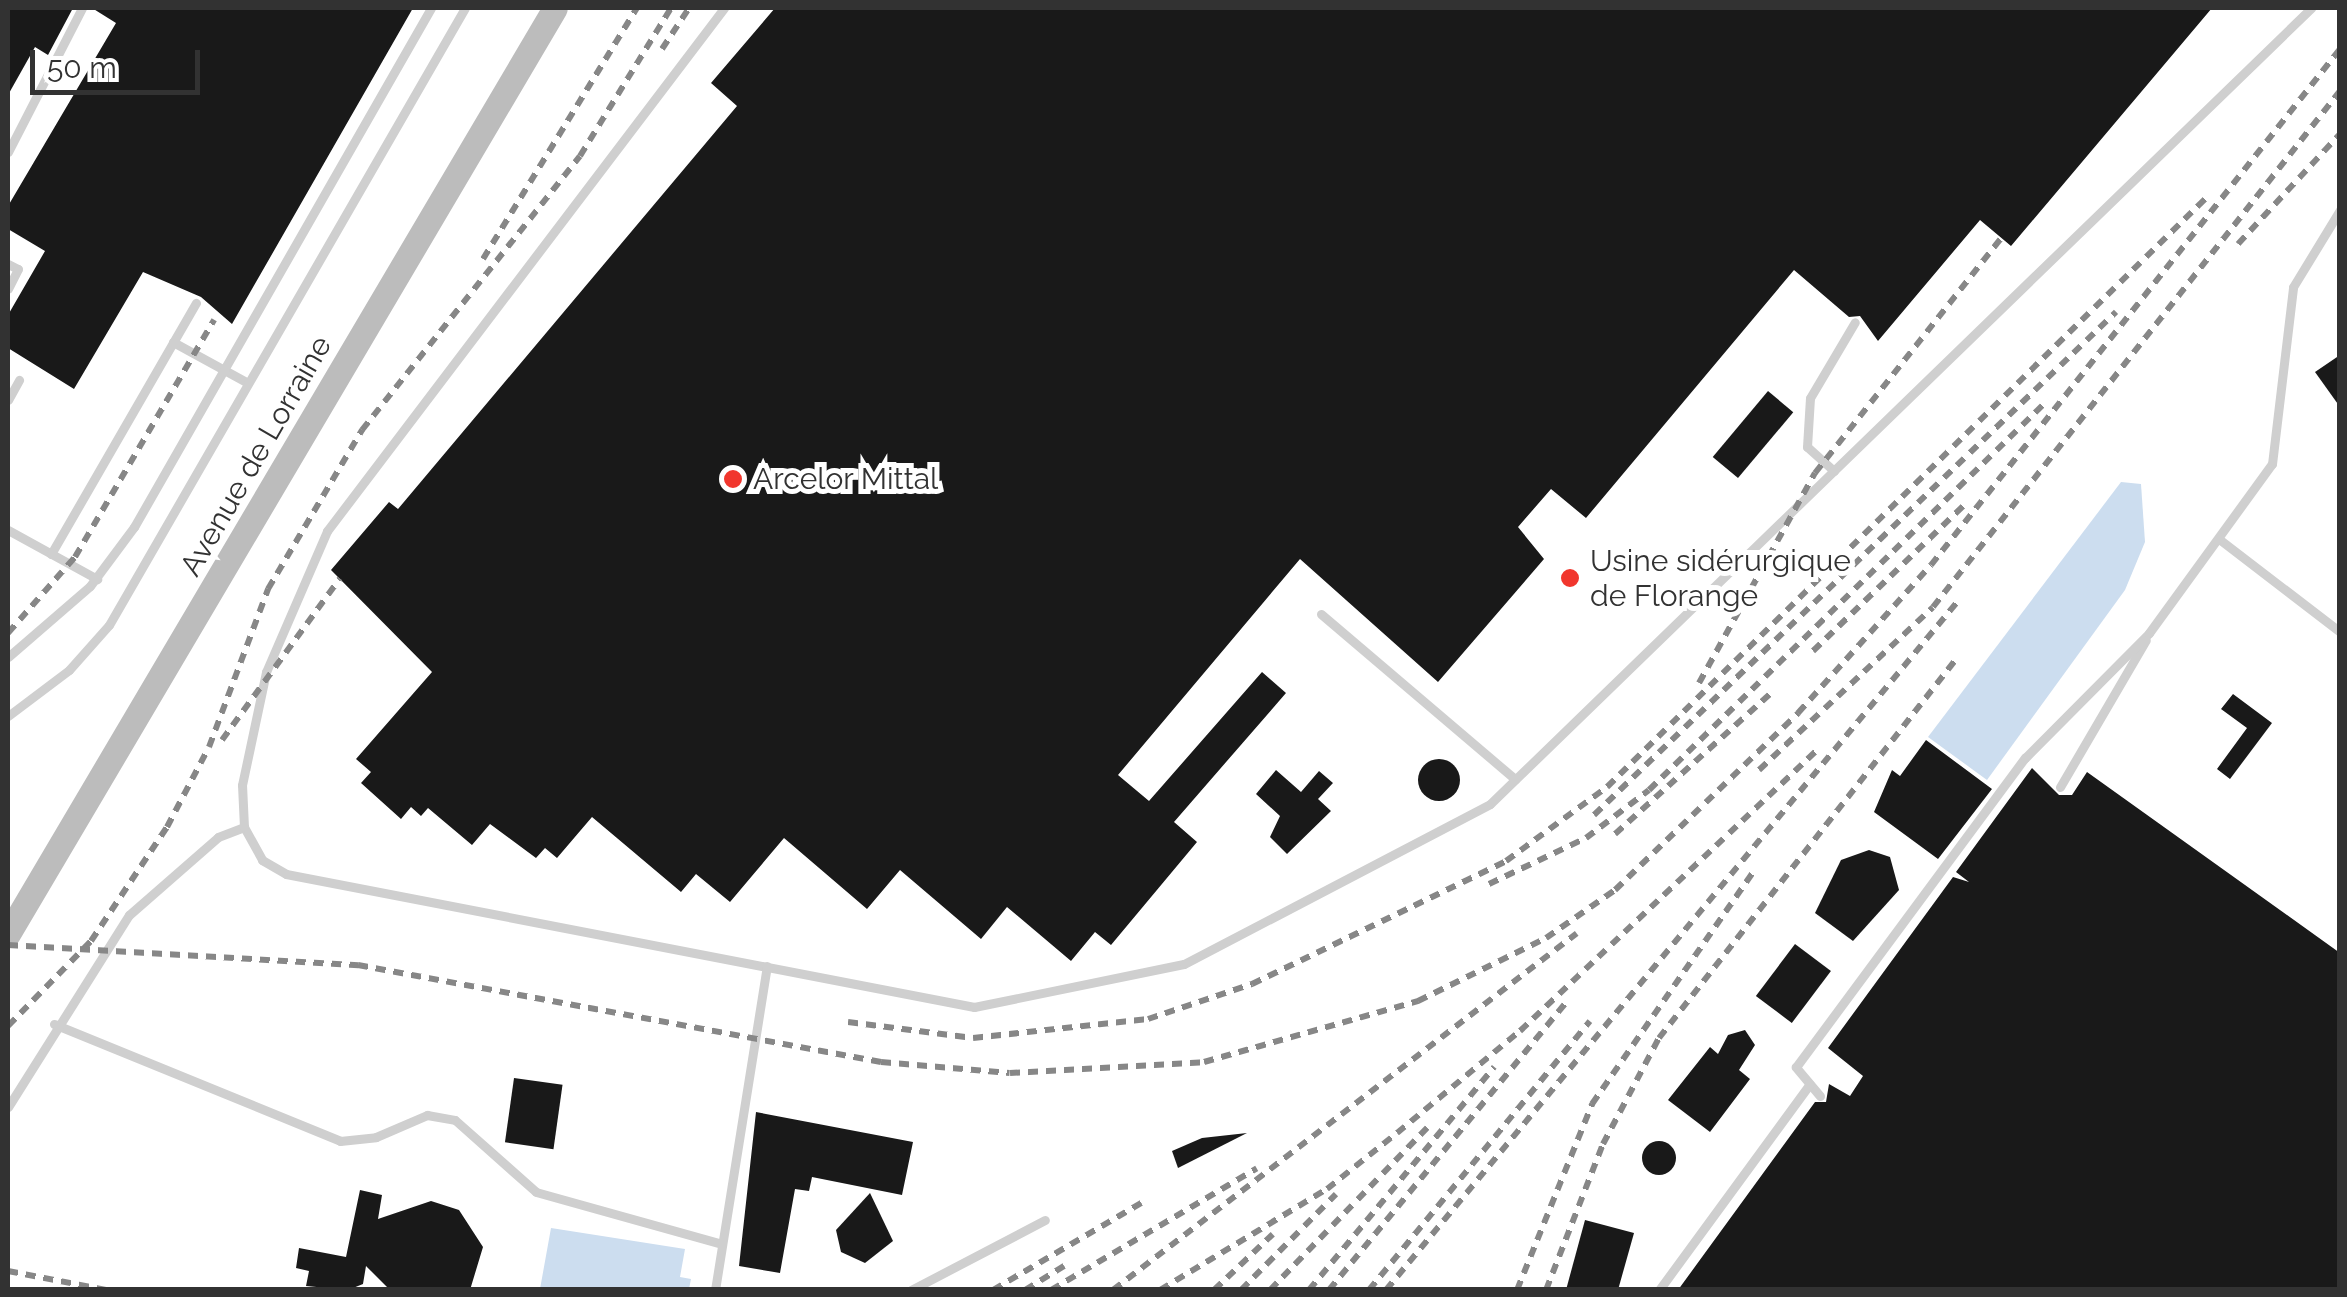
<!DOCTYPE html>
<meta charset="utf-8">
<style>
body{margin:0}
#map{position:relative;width:2347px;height:1297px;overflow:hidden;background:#fff;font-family:Raleway,sans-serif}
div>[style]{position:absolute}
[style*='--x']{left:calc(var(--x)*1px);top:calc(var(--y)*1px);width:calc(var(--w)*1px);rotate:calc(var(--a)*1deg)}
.water>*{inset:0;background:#ccddef}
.building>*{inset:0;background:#191919;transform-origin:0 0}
.round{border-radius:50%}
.lane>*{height:9px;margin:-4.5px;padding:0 4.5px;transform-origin:4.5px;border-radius:4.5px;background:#cfcfcf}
.secondary>*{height:25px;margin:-12.5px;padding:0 12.5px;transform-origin:12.5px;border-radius:12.5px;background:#bcbcbc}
.rail>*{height:6px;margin-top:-3px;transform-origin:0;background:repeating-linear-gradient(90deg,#878787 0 10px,transparent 0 18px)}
.dots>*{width:28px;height:28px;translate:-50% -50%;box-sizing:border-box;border:5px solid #fff;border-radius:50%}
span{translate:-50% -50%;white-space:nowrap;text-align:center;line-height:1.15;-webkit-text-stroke:10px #fff;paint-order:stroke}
.street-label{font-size:30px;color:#323232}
.poi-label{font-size:30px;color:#323232}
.left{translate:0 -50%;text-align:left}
.frame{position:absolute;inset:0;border:10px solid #323232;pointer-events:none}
.scale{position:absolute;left:30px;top:50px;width:170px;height:45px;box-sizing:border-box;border:5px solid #323232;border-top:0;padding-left:12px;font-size:30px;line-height:35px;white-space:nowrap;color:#323232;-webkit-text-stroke:8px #fff;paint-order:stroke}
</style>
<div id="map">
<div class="water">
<div style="clip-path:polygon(2121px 482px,2141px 484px,2145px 542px,2125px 590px,1987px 780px,1928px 737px)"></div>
<div style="clip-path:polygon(551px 1228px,685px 1249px,680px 1277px,691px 1279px,689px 1289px,540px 1289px)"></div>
</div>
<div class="building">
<div style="clip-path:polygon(8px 8px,73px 8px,48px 55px,35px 47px,8px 95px)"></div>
<div style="clip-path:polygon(92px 8px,413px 8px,232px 324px,201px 297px,143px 272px,74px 389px,8px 348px,8px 315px,45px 251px,8px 229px,8px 206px,116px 23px)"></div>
<div style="clip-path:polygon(775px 8px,2212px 8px,2011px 246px,1980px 220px,1878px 341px,1860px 316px,1849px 317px,1794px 270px,1586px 518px,1551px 489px,1518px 527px,1544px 559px,1438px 682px,1300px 559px,1118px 775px,1149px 801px,1262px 672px,1286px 693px,1174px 822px,1197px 842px,1111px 945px,1095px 932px,1071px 961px,1007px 907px,981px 939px,900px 870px,867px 909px,784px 838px,730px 902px,696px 874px,681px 892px,592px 817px,557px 858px,545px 848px,536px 858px,490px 824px,472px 845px,428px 808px,421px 816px,411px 807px,401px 819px,361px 783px,371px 772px,356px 759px,432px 672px,331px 570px,389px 502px,398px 509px,737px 106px,711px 83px)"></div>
<div style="clip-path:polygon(2340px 355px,2340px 407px,2315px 372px)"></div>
<div style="left:1768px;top:391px;width:33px;height:86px;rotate:40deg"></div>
<div style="clip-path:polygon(2233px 694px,2272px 723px,2230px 779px,2217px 769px,2247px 728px,2221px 709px)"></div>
<div style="clip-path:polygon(1926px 740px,1992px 789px,1938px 859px,1874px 812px,1892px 770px,1900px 776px)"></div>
<div class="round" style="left:1418px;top:759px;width:42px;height:42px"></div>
<div style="clip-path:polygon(2032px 768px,2059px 795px,2072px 795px,2087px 772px,2340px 953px,2340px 1290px,1678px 1290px,1815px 1102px,1826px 1102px,1829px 1084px,1850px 1096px,1863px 1076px,1828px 1048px,1953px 877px,1969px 882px,1956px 872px)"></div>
<div style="clip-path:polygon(1276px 770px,1301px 792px,1319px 771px,1333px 783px,1318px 799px,1331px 811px,1287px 854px,1270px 837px,1280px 816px,1256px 794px)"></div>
<div style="clip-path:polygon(1869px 850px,1890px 857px,1899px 890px,1853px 941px,1815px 913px,1841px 860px)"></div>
<div style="left:1795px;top:944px;width:45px;height:65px;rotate:37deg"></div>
<div style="clip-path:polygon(1745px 1030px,1755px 1045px,1739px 1070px,1750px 1079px,1710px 1132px,1668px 1100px,1710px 1047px,1718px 1054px,1728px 1035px)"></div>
<div style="left:514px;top:1078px;width:49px;height:65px;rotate:8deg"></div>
<div style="clip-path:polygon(756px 1112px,913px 1142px,902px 1195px,812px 1177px,809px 1191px,795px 1189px,780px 1273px,739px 1266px)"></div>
<div style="clip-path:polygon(1247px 1133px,1178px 1168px,1172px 1151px,1202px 1138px)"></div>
<div class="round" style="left:1642px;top:1141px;width:34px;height:34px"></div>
<div style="clip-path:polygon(360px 1190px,382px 1195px,378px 1219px,431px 1201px,459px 1210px,483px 1247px,470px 1290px,390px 1290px,366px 1266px,363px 1284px,348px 1290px,306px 1286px,309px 1271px,296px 1268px,299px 1248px,346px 1257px)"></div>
<div style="clip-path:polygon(870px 1193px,893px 1241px,865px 1263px,841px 1252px,836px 1230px)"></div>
<div style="clip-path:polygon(1585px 1220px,1634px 1233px,1618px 1290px,1566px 1290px)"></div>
</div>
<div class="lane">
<div style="--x:8;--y:152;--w:162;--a:-62.8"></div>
<div style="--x:8;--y:264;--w:11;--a:27"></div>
<div style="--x:18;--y:269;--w:22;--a:117"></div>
<div style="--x:173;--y:342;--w:85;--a:28.7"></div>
<div style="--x:8;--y:400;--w:23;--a:-61"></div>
<div style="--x:1834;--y:471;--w:36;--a:-138"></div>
<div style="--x:1807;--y:447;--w:49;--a:-86.5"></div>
<div style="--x:1810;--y:398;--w:88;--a:-59.4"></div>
<div style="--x:8;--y:530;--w:102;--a:28.8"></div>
<div style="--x:2219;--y:539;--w:153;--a:37.5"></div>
<div style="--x:51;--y:554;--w:290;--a:-60"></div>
<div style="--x:1321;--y:614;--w:255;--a:40.4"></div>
<div style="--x:8;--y:657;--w:108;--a:-40.9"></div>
<div style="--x:90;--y:586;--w:74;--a:-53.3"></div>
<div style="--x:134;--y:527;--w:598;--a:-60.22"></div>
<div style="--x:8;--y:716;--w:76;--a:-37"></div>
<div style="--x:69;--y:670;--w:60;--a:-48.4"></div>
<div style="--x:109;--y:625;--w:712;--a:-60.02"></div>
<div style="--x:2060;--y:787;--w:170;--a:-59.7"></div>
<div style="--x:244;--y:827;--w:38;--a:61"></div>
<div style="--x:262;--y:860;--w:28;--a:30"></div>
<div style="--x:286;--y:874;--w:701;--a:10.94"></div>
<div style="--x:974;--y:1007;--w:214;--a:-11.6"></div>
<div style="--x:1184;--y:964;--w:345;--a:-27.6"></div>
<div style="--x:1490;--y:804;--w:1144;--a:-44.11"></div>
<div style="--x:54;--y:1024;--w:309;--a:22.2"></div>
<div style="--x:340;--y:1141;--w:36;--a:-6"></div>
<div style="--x:376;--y:1137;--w:56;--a:-23.3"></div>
<div style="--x:427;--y:1115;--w:28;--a:10"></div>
<div style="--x:455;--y:1120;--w:108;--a:41.6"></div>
<div style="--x:536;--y:1192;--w:190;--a:15.6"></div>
<div style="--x:1820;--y:1096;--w:38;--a:-130"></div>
<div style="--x:1796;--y:1067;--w:385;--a:-53.5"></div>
<div style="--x:2025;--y:758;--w:176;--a:-45.2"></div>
<div style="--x:2149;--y:633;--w:209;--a:-54"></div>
<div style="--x:2272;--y:464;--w:178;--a:-83.2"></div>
<div style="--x:2293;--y:287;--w:90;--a:-58.6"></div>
<div style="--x:8;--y:1107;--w:227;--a:-57.8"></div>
<div style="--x:129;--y:915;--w:118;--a:-41.2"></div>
<div style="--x:218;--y:837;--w:28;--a:-21"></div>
<div style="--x:244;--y:827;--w:42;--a:-92.7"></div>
<div style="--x:242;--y:785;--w:116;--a:-78"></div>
<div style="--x:266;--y:672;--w:154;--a:-66.6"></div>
<div style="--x:327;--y:531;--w:657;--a:-52.8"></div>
<div style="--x:715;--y:1290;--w:328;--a:-80.9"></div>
<div style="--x:911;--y:1290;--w:151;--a:-27.6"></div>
<div style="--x:1659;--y:1290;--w:255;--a:-53.8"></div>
</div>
<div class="secondary">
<div style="--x:8;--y:934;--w:1075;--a:-59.43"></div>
</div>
<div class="rail">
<div style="--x:662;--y:49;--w:49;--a:-56.6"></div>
<div style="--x:2238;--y:244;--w:150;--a:-47.2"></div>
<div style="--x:483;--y:259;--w:294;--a:-58.5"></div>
<div style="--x:8;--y:633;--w:101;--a:-48.6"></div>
<div style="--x:75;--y:557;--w:275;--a:-59.6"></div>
<div style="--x:1813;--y:651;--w:210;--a:-44"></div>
<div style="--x:1699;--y:683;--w:240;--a:-61.1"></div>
<div style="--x:1815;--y:473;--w:300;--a:-51.6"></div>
<div style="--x:222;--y:740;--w:200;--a:-53.9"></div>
<div style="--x:1759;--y:770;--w:238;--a:-43.1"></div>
<div style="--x:1933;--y:607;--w:657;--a:-51.74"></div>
<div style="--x:1594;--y:815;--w:725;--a:-43.94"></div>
<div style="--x:1615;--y:834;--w:210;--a:-42.1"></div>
<div style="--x:1489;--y:884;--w:107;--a:-25.4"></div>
<div style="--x:1586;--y:838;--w:79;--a:-37.3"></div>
<div style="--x:1649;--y:790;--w:558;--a:-44.35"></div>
<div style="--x:8;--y:945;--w:351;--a:3.3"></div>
<div style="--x:358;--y:965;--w:532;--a:10.51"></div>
<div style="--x:881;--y:1062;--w:129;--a:4.9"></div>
<div style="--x:1010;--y:1073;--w:194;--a:-3.2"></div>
<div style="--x:1204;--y:1062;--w:223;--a:-15.9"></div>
<div style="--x:1418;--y:1001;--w:143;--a:-26.2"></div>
<div style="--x:1546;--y:938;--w:84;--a:-34.8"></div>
<div style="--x:1615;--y:890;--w:255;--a:-44"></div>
<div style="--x:1798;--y:713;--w:199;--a:-48.1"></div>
<div style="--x:1931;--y:565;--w:658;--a:-51.6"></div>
<div style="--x:848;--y:1022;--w:126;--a:7.3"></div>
<div style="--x:973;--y:1038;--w:176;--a:-6.2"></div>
<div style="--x:1148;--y:1019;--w:110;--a:-18.6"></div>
<div style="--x:1252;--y:984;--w:282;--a:-25.8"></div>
<div style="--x:1506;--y:861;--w:125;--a:-36.2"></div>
<div style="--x:1607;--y:787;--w:840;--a:-44.52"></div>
<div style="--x:8;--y:1026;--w:119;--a:-45.7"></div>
<div style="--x:91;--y:941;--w:137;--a:-56.3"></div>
<div style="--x:167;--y:827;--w:90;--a:-62.3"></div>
<div style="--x:209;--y:747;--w:169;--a:-69.5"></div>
<div style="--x:268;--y:589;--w:185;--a:-59.4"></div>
<div style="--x:362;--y:430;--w:350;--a:-51.5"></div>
<div style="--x:580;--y:156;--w:174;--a:-58.4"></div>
<div style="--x:8;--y:1271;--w:101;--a:10.9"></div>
<div style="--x:993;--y:1290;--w:172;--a:-30.4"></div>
<div style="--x:1025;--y:1290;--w:46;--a:-31.6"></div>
<div style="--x:1051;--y:1290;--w:239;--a:-30.6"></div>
<div style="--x:1113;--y:1290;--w:585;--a:-37.57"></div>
<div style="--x:1160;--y:1290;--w:195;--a:-31.2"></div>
<div style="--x:1327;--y:1189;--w:90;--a:-38.7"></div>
<div style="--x:1397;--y:1133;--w:160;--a:-39.7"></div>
<div style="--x:1520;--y:1031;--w:410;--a:-43.4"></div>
<div style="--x:1214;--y:1290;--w:81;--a:-43.5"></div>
<div style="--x:1241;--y:1290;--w:135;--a:-45.3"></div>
<div style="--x:1270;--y:1290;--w:226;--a:-45.9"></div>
<div style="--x:1309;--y:1290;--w:290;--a:-50.3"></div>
<div style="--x:1329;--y:1290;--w:371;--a:-50.5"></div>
<div style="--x:1369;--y:1290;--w:348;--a:-50.6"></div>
<div style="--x:1386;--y:1290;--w:895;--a:-50.3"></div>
<div style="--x:1517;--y:1290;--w:201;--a:-68"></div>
<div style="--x:1592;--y:1104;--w:287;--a:-55.2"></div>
<div style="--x:1546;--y:1290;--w:157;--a:-68.7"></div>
<div style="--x:1603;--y:1144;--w:120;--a:-62.2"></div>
<div style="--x:1659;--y:1038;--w:484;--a:-51.9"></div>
</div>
<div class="dots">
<div style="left:733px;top:479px;background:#f1362d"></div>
<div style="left:1570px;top:578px;background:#f1362d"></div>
</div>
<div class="street-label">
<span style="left:256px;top:456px;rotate:-60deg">Avenue de Lorraine</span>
</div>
<div class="poi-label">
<span class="left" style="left:753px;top:479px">Arcelor Mittal</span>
<span class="left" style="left:1590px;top:578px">Usine sidérurgique<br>de Florange</span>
</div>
<div class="frame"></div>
<div class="scale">50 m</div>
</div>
